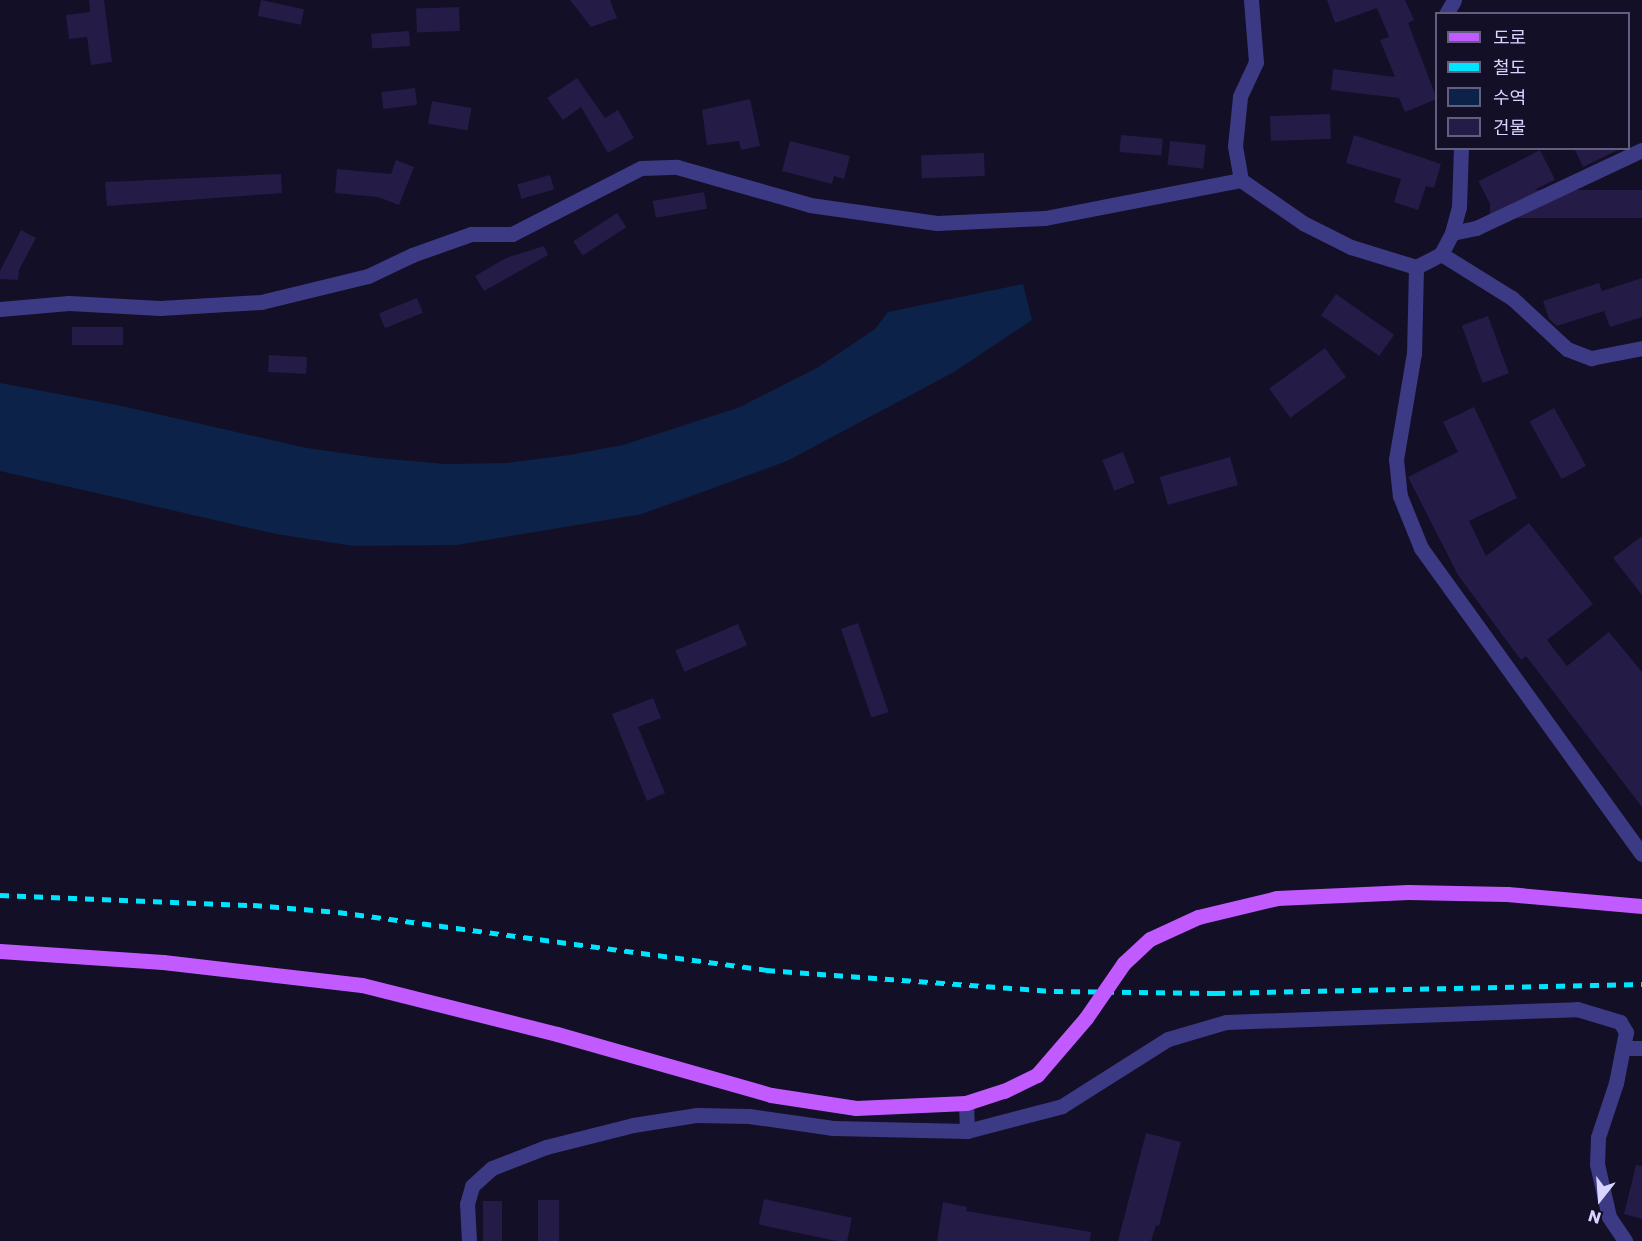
<!DOCTYPE html>
<meta charset="utf-8">
<style>
body{margin:0}
#map{position:relative;width:1642px;height:1241px;overflow:hidden;background:#130f26;font-family:Poppins,"Noto Sans KR",sans-serif}
div>[style]{position:absolute}
[style*='--x']{left:calc(var(--x)*1px);top:calc(var(--y)*1px);width:calc(var(--w)*1px);rotate:calc(var(--a)*1deg)}
.water>*{inset:0;background:#0c2248}
.building>*{inset:0;background:#241b47;transform-origin:0 0}
.street>*{height:15px;margin:-7.5px;padding:0 7.5px;transform-origin:7.5px;border-radius:7.5px;background:#3d3a85}
.primary>*{height:15px;margin:-7.5px;padding:0 7.5px;transform-origin:7.5px;border-radius:7.5px;background:#c25bff}
.rail>*{height:4.5px;margin-top:-2.25px;transform-origin:0;background:repeating-linear-gradient(90deg,#00e5ff 0 9px,transparent 0 17px)}
.primary-bridge>*{height:15px;margin:-7.5px;padding:0 7.5px;transform-origin:7.5px;border-radius:7.5px;background:#c25bff}
span{translate:-50% -50%;white-space:nowrap;text-align:center;line-height:1.15;-webkit-text-stroke:4.5px #130f26;paint-order:stroke}
.legend{position:absolute;left:1435px;top:12px;width:195px;height:138px;box-sizing:border-box;background:#130f26;border:2px solid #625e7d;margin:0;padding:8px 10px;list-style:none;font-size:18px;color:#d9d4ff}
.legend li{display:flex;align-items:center;gap:12px;height:30px}
.legend b{width:30px;border:2px solid #625e7d}
.north{position:absolute;left:1570px;top:1169px;width:60px;height:60px;-webkit-text-stroke:4px #130f26;paint-order:stroke;rotate:197deg;font-size:16px;font-weight:700;line-height:24px;text-align:center;color:#d9d4ff}
.north::after{content:'';display:block;margin:auto;width:21px;height:27px;background:#d9d4ff;clip-path:polygon(50% 0,100% 100%,50% 72%,0 100%)}
</style>
<div id="map">
<div class="water">
<div style="clip-path:polygon(1023px 284px,1032px 320px,954px 372px,787px 461px,642px 514px,457px 545px,354px 546px,276px 534px,0 471px,0 383px,117px 405px,307px 448px,378px 458px,445px 464px,507px 463px,569px 455px,623px 445px,740px 407px,817px 368px,875px 329px,888px 312px)"></div>
</div>
<div class="building">
<div style="clip-path:polygon(89px 0,104px 0,112px 62px,91px 65px,87px 37px,69px 39px,66px 15px,90px 12px)"></div>
<div style="left:261px;top:0;width:44px;height:16px;rotate:12deg"></div>
<div style="clip-path:polygon(570px 0,610px 0,617px 18px,591px 27px)"></div>
<div style="clip-path:polygon(1327px 0,1405px 0,1414px 20px,1408px 23px,1437px 99px,1405px 112px,1399px 98px,1331px 90px,1333px 69px,1395px 77px,1380px 40px,1389px 37px,1377px 8px,1335px 23px)"></div>
<div style="left:459px;top:7px;width:24px;height:43px;rotate:88deg"></div>
<div style="left:409px;top:31px;width:15px;height:38px;rotate:86deg"></div>
<div style="clip-path:polygon(577px 78px,605px 118px,618px 110px,634px 138px,608px 153px,581px 107px,563px 120px,547px 98px)"></div>
<div style="left:415px;top:88px;width:17px;height:34px;rotate:83deg"></div>
<div style="clip-path:polygon(750px 99px,760px 146px,741px 150px,739px 141px,707px 145px,702px 110px)"></div>
<div style="left:432px;top:101px;width:40px;height:23px;rotate:10deg"></div>
<div style="left:1330px;top:114px;width:25px;height:60px;rotate:88deg"></div>
<div style="left:1121px;top:135px;width:42px;height:17px;rotate:5deg"></div>
<div style="clip-path:polygon(1354px 135px,1441px 164px,1434px 188px,1426px 186px,1418px 210px,1394px 202px,1401px 179px,1346px 163px)"></div>
<div style="clip-path:polygon(790px 141px,850px 156px,844px 179px,834px 176px,832px 184px,782px 171px)"></div>
<div style="left:1170px;top:141px;width:36px;height:24px;rotate:6deg"></div>
<div style="clip-path:polygon(1574px 148px,1622px 148px,1583px 167px)"></div>
<div style="left:1540px;top:150px;width:33px;height:69px;rotate:63deg"></div>
<div style="left:984px;top:153px;width:23px;height:63px;rotate:88deg"></div>
<div style="clip-path:polygon(396px 160px,414px 167px,399px 205px,378px 197px,335px 193px,337px 169px,391px 174px)"></div>
<div style="clip-path:polygon(281px 174px,282px 193px,107px 206px,105px 182px)"></div>
<div style="left:550px;top:175px;width:15px;height:34px;rotate:74deg"></div>
<div style="left:1642px;top:190px;width:28px;height:152px;rotate:90deg"></div>
<div style="left:704px;top:192px;width:17px;height:52px;rotate:80deg"></div>
<div style="left:617px;top:213px;width:17px;height:52px;rotate:57deg"></div>
<div style="clip-path:polygon(21px 230px,36px 238px,19px 270px,18px 280px,0 279px,0 271px)"></div>
<div style="clip-path:polygon(544px 246px,548px 255px,484px 291px,475px 276px,506px 258px)"></div>
<div style="clip-path:polygon(1642px 278px,1642px 317px,1610px 327px,1604px 311px,1557px 326px,1549px 319px,1543px 301px,1599px 283px,1602px 291px)"></div>
<div style="left:1336px;top:294px;width:71px;height:26px;rotate:35deg"></div>
<div style="left:417px;top:298px;width:16px;height:41px;rotate:68deg"></div>
<div style="left:1488px;top:316px;width:61px;height:28px;rotate:70deg"></div>
<div style="left:123px;top:327px;width:18px;height:51px;rotate:90deg"></div>
<div style="left:1325px;top:348px;width:36px;height:69px;rotate:54deg"></div>
<div style="left:269px;top:355px;width:38px;height:17px;rotate:3deg"></div>
<div style="clip-path:polygon(1474px 407px,1517px 498px,1469px 521px,1486px 556px,1529px 523px,1593px 604px,1547px 640px,1567px 666px,1609px 632px,1642px 672px,1642px 807px,1526px 656px,1521px 660px,1458px 575px,1408px 477px,1458px 452px,1443px 422px)"></div>
<div style="left:1554px;top:408px;width:66px;height:28px;rotate:61deg"></div>
<div style="left:1123px;top:452px;width:33px;height:22px;rotate:69deg"></div>
<div style="left:1230px;top:457px;width:29px;height:73px;rotate:74deg"></div>
<div style="clip-path:polygon(1642px 536px,1642px 595px,1613px 558px)"></div>
<div style="left:858px;top:623px;width:94px;height:18px;rotate:71deg"></div>
<div style="left:738px;top:624px;width:23px;height:68px;rotate:67deg"></div>
<div style="clip-path:polygon(653px 698px,661px 718px,638px 727px,665px 793px,647px 801px,612px 714px)"></div>
<div style="clip-path:polygon(1146px 1133px,1181px 1142px,1159px 1226px,1156px 1225px,1151px 1241px,1118px 1241px)"></div>
<div style="clip-path:polygon(1636px 1165px,1642px 1166px,1642px 1219px,1624px 1214px)"></div>
<div style="left:764px;top:1199px;width:90px;height:26px;rotate:12deg"></div>
<div style="left:538px;top:1200px;width:21px;height:41px"></div>
<div style="left:483px;top:1201px;width:19px;height:40px"></div>
<div style="clip-path:polygon(943px 1202px,967px 1207px,966px 1211px,1091px 1232px,1090px 1241px,937px 1241px)"></div>
</div>
<div class="street">
<div style="--x:1251;--y:0;--w:62;--a:85.4"></div>
<div style="--x:1256;--y:62;--w:38;--a:115"></div>
<div style="--x:1240;--y:97;--w:49;--a:95.8"></div>
<div style="--x:1235;--y:146;--w:35;--a:80"></div>
<div style="--x:1241;--y:180;--w:75;--a:34.7"></div>
<div style="--x:1303;--y:223;--w:54;--a:26.6"></div>
<div style="--x:1351;--y:247;--w:68;--a:17.1"></div>
<div style="--x:1416;--y:267;--w:28;--a:-27"></div>
<div style="--x:1441;--y:254;--w:24;--a:-62"></div>
<div style="--x:1452;--y:233;--w:27;--a:-75"></div>
<div style="--x:1459;--y:207;--w:59;--a:-88.1"></div>
<div style="--x:1446;--y:14;--w:16;--a:-60"></div>
<div style="--x:1452;--y:233;--w:25;--a:-12"></div>
<div style="--x:1476;--y:228;--w:183;--a:-25.2"></div>
<div style="--x:1441;--y:254;--w:84;--a:31.8"></div>
<div style="--x:1512;--y:298;--w:75;--a:42.8"></div>
<div style="--x:1567;--y:349;--w:26;--a:21"></div>
<div style="--x:1591;--y:358;--w:52;--a:-11.1"></div>
<div style="--x:1416;--y:267;--w:86;--a:91.3"></div>
<div style="--x:1414;--y:353;--w:108;--a:99.6"></div>
<div style="--x:1396;--y:459;--w:37;--a:84"></div>
<div style="--x:1400;--y:496;--w:56;--a:68"></div>
<div style="--x:1421;--y:548;--w:377;--a:54.2"></div>
<div style="--x:0;--y:309;--w:69;--a:-5"></div>
<div style="--x:69;--y:303;--w:91;--a:3.1"></div>
<div style="--x:160;--y:308;--w:101;--a:-3.4"></div>
<div style="--x:261;--y:302;--w:110;--a:-13.7"></div>
<div style="--x:368;--y:276;--w:49;--a:-25.5"></div>
<div style="--x:412;--y:255;--w:63;--a:-19.6"></div>
<div style="--x:471;--y:234;--w:41;--a:0"></div>
<div style="--x:512;--y:234;--w:145;--a:-27.1"></div>
<div style="--x:641;--y:168;--w:36;--a:-2"></div>
<div style="--x:677;--y:167;--w:138;--a:15.9"></div>
<div style="--x:810;--y:205;--w:128;--a:8.1"></div>
<div style="--x:937;--y:223;--w:108;--a:-2.7"></div>
<div style="--x:1045;--y:218;--w:200;--a:-11"></div>
<div style="--x:1625;--y:1048;--w:17;--a:0"></div>
<div style="--x:966;--y:1103;--w:28;--a:88"></div>
<div style="--x:469;--y:1241;--w:37;--a:-93"></div>
<div style="--x:467;--y:1204;--w:19;--a:-74"></div>
<div style="--x:472;--y:1186;--w:27;--a:-42"></div>
<div style="--x:492;--y:1168;--w:58;--a:-21.3"></div>
<div style="--x:546;--y:1147;--w:90;--a:-14.2"></div>
<div style="--x:633;--y:1125;--w:65;--a:-8.9"></div>
<div style="--x:697;--y:1115;--w:52;--a:1.1"></div>
<div style="--x:749;--y:1116;--w:85;--a:8.1"></div>
<div style="--x:833;--y:1128;--w:134;--a:1.3"></div>
<div style="--x:967;--y:1131;--w:98;--a:-14.7"></div>
<div style="--x:1062;--y:1106;--w:125;--a:-32.3"></div>
<div style="--x:1168;--y:1039;--w:60;--a:-16.3"></div>
<div style="--x:1226;--y:1022;--w:351;--a:-2.1"></div>
<div style="--x:1577;--y:1009;--w:45;--a:16.8"></div>
<div style="--x:1620;--y:1022;--w:12;--a:59"></div>
<div style="--x:1626;--y:1032;--w:52;--a:101.1"></div>
<div style="--x:1616;--y:1083;--w:57;--a:108.4"></div>
<div style="--x:1598;--y:1137;--w:27;--a:92"></div>
<div style="--x:1597;--y:1164;--w:54;--a:77.2"></div>
<div style="--x:1609;--y:1217;--w:29;--a:56"></div>
</div>
<div class="primary">
<div style="--x:0;--y:951;--w:163;--a:3.9"></div>
<div style="--x:163;--y:962;--w:200;--a:6.6"></div>
<div style="--x:362;--y:985;--w:201;--a:14.1"></div>
<div style="--x:557;--y:1034;--w:223;--a:15.9"></div>
<div style="--x:771;--y:1095;--w:86;--a:8.7"></div>
<div style="--x:856;--y:1108;--w:110;--a:-2.6"></div>
<div style="--x:966;--y:1103;--w:40;--a:-18"></div>
<div style="--x:1004;--y:1091;--w:37;--a:-26"></div>
<div style="--x:1037;--y:1075;--w:75;--a:-49.3"></div>
<div style="--x:1124;--y:963;--w:35;--a:-43"></div>
<div style="--x:1150;--y:939;--w:53;--a:-24.6"></div>
<div style="--x:1198;--y:917;--w:81;--a:-13.5"></div>
<div style="--x:1277;--y:898;--w:131;--a:-2.6"></div>
<div style="--x:1408;--y:892;--w:99;--a:1.2"></div>
<div style="--x:1507;--y:894;--w:136;--a:5.1"></div>
</div>
<div class="rail">
<div style="--x:0;--y:895;--w:253;--a:2.3"></div>
<div style="--x:253;--y:905;--w:85;--a:4.7"></div>
<div style="--x:338;--y:912;--w:432;--a:7.7"></div>
<div style="--x:766;--y:970;--w:289;--a:4.2"></div>
<div style="--x:1054;--y:991;--w:162;--a:0.7"></div>
<div style="--x:1216;--y:993;--w:426;--a:-1.2"></div>
</div>
<div class="primary-bridge">
<div style="--x:1086;--y:1018;--w:67;--a:-55.4"></div>
</div>
<ul class="legend">
<li><b style="height:8px;background:#c25bff"></b>도로</li>
<li><b style="height:8px;background:#00e5ff"></b>철도</li>
<li><b style="height:16px;background:#0c2248"></b>수역</li>
<li><b style="height:16px;background:#241b47"></b>건물</li>
</ul>
<div class="north">N</div>
</div>
